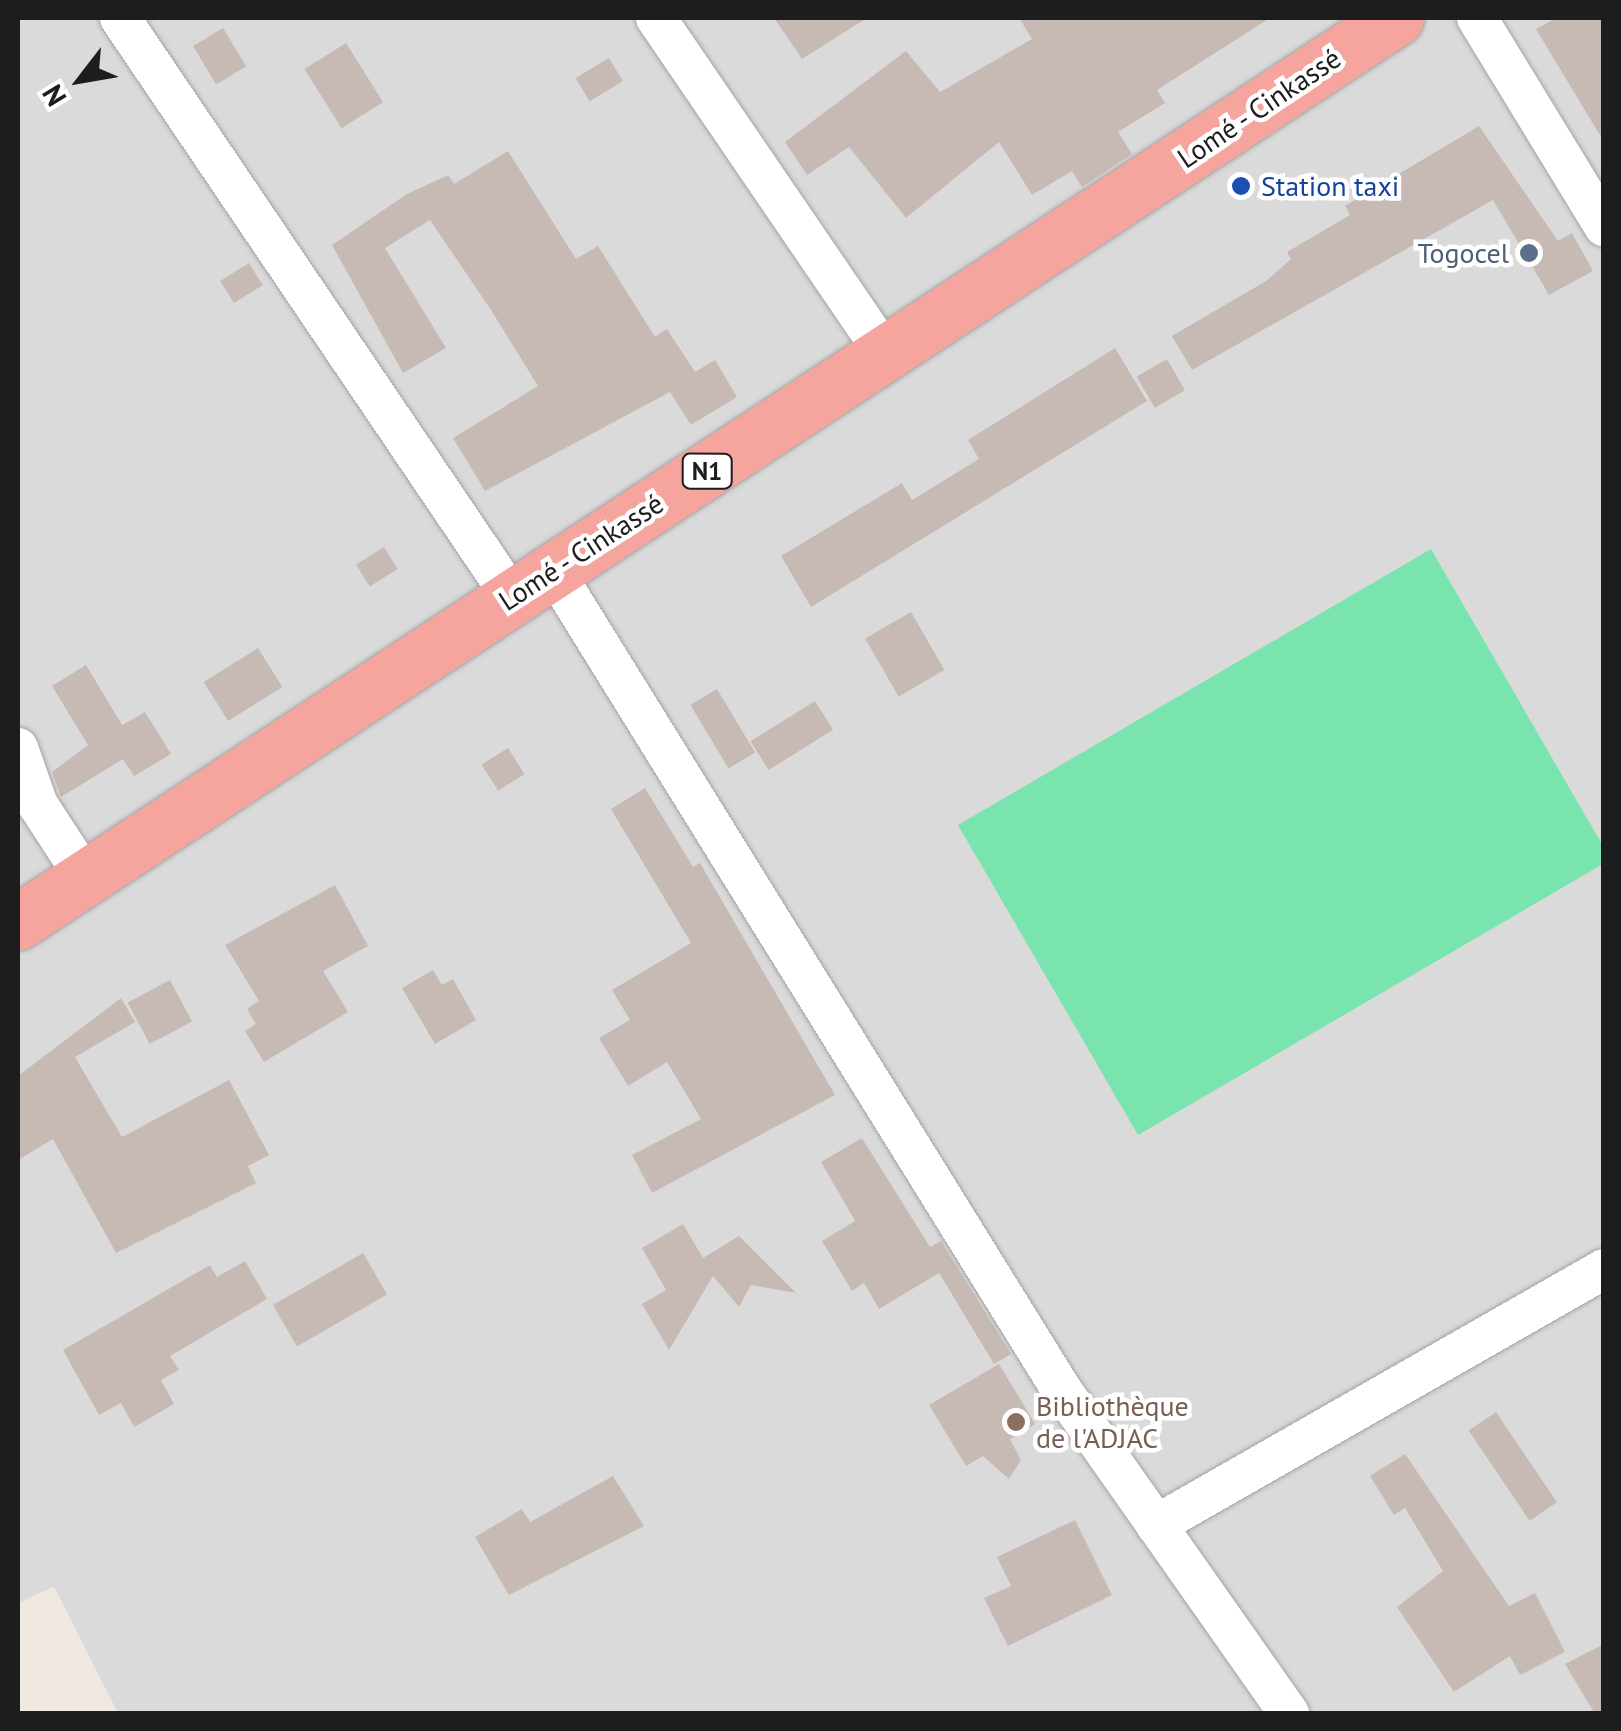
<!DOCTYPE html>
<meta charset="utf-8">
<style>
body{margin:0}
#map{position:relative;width:1621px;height:1731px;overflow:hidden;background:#efe9e2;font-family:"PT Sans",sans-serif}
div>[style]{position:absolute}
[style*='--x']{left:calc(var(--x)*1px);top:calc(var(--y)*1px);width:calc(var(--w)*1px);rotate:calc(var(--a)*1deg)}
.residential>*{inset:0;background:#dbdada}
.pitch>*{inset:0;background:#79e4ae}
.building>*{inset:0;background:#c7bab5;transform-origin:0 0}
.roads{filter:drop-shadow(0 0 2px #a4a4a4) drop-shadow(0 0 2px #a4a4a4)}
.minor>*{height:40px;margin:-20px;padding:0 20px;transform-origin:20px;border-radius:20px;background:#fff}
.trunk>*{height:55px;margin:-27.5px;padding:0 27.5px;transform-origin:27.5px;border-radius:27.5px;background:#f6a49e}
.dots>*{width:28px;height:28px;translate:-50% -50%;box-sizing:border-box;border:5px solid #fff;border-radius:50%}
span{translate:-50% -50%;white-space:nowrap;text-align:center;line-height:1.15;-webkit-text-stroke:9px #fff;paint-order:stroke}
.shield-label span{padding:2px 8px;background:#fff;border:2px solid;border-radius:8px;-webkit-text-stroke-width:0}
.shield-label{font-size:25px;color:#1d1d1d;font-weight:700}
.street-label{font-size:28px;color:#1d1d1d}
.transit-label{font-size:28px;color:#164399}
.left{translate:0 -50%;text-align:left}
.service-label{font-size:28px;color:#4e5e75}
.right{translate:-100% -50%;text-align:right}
.education-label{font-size:28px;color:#785e54}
.frame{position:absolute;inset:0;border:20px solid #1d1d1d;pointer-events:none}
.north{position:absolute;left:30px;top:30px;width:100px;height:100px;-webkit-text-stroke:8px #fff;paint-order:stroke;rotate:239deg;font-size:28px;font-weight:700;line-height:40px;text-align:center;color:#1d1d1d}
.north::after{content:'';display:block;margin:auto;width:35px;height:45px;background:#1d1d1d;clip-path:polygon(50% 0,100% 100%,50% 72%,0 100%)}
</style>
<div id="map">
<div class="residential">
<div style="clip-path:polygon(18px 18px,1603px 18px,1603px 1713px,118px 1713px,54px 1587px,18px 1603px)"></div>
</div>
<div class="pitch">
<div style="clip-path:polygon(1431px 549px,1603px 846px,1603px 864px,1138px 1135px,958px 825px)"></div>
</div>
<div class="building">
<div style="clip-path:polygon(774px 18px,867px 18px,802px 59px)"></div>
<div style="clip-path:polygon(1019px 18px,1270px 18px,1157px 90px,1165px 103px,1118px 132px,1132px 154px,1082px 187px,1072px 171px,1032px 195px,999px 142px,906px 218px,849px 147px,807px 175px,785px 142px,906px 51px,940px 92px,1032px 39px)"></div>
<div style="clip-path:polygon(1556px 18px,1604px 18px,1604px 142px,1536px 29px)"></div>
<div style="left:223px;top:28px;width:45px;height:35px;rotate:59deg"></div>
<div style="left:346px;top:43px;width:70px;height:49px;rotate:58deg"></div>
<div style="left:609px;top:58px;width:27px;height:39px;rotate:59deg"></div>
<div style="clip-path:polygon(1479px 126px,1558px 241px,1572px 233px,1593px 271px,1549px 295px,1493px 200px,1192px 370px,1172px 336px,1266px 281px,1291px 259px,1287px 252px,1350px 215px,1345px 206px)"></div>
<div style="clip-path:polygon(508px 151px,576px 259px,598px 246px,655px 337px,667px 329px,695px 372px,715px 360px,737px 397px,691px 425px,670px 392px,485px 491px,453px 438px,538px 386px,491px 310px,430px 220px,385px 248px,446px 348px,403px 373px,332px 245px,407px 194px,448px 175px,454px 184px)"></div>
<div style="left:249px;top:263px;width:26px;height:34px;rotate:58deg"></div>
<div style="clip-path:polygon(1115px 348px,1147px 401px,811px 607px,781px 556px,902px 483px,912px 500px,979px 459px,968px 440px)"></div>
<div style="left:1167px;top:359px;width:36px;height:35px;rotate:60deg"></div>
<div style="left:384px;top:547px;width:26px;height:33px;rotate:58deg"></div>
<div style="left:911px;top:612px;width:67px;height:53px;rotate:60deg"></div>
<div style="left:258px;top:648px;width:46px;height:64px;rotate:58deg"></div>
<div style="clip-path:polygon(86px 665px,122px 725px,145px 712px,171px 754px,134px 776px,123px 759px,61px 797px,52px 772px,88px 745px,52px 686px)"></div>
<div style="left:717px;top:689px;width:74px;height:31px;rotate:59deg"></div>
<div style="left:815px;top:701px;width:34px;height:76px;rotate:58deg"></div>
<div style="left:508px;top:748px;width:31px;height:31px;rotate:58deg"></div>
<div style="clip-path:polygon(645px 788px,693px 867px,700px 863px,835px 1095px,652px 1193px,632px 1155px,701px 1119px,667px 1062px,628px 1086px,599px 1038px,630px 1020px,612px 990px,691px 943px,611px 809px)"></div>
<div style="clip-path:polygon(335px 885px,368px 946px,323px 971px,348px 1012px,264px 1062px,245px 1031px,256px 1024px,247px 1009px,259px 1001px,225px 945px)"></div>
<div style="clip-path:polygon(433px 970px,442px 985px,453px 979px,476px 1020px,435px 1044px,402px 988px)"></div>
<div style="left:170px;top:980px;width:47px;height:48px;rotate:62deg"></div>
<div style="clip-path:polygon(121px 998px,135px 1022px,75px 1057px,122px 1137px,229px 1080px,269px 1155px,248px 1166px,256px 1183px,116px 1253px,53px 1139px,18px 1160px,18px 1076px)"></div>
<div style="clip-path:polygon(862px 1138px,930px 1247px,941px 1241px,1011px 1354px,994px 1364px,939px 1273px,879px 1309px,864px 1283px,852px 1291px,822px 1241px,855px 1221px,821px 1162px)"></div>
<div style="clip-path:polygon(683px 1224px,703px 1258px,739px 1236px,796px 1293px,751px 1285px,739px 1307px,713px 1276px,669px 1350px,642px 1304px,666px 1290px,642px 1248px)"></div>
<div style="left:363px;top:1253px;width:48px;height:104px;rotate:60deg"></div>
<div style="clip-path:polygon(245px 1261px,267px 1299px,170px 1356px,179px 1370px,161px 1380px,174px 1404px,134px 1427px,121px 1403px,99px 1415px,63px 1350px,210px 1265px,217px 1277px)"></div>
<div style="clip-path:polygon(999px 1364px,1035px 1424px,1010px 1439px,1021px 1460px,1009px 1479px,983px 1456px,966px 1466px,929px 1405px)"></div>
<div style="left:1496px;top:1412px;width:109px;height:33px;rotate:56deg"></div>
<div style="clip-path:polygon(1405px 1454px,1509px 1606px,1535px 1593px,1565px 1652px,1520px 1675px,1510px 1656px,1454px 1692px,1397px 1607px,1443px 1571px,1405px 1508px,1394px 1515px,1370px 1476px)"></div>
<div style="clip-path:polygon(613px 1476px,644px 1526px,509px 1595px,475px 1537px,522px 1509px,530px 1522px)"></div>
<div style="clip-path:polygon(1075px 1520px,1112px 1595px,1008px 1646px,984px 1598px,1011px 1586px,997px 1557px)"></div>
<div style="clip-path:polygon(1604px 1644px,1604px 1714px,1595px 1714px,1565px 1664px)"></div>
</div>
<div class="roads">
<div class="minor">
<div style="--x:120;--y:18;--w:699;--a:55.9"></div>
<div style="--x:656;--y:18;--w:408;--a:55.7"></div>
<div style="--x:1477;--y:18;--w:244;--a:58.6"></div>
<div style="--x:553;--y:570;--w:964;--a:58.19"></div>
<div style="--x:1061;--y:1389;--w:397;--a:54.9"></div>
<div style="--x:18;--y:748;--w:60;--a:70.7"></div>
<div style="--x:38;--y:805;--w:86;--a:56.9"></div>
<div style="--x:1156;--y:1525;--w:516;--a:-29.74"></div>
</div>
<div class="trunk">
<div style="--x:18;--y:922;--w:1648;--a:-33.27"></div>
</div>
</div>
<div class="dots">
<div style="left:1241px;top:186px;background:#1a4fb4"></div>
<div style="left:1529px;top:253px;background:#5c6f8a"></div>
<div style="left:1016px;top:1422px;background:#8d6e63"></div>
</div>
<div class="shield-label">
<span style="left:707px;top:471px">N1</span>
</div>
<div class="street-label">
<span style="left:1259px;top:108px;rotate:-34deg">Lomé - Cinkassé</span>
<span style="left:581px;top:552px;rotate:-33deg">Lomé - Cinkassé</span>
</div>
<div class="transit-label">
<span class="left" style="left:1261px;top:186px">Station taxi</span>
</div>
<div class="service-label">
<span class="right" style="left:1509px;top:253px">Togocel</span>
</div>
<div class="education-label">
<span class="left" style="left:1036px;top:1422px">Bibliothèque<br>de l'ADJAC</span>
</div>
<div class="frame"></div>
<div class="north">N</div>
</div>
